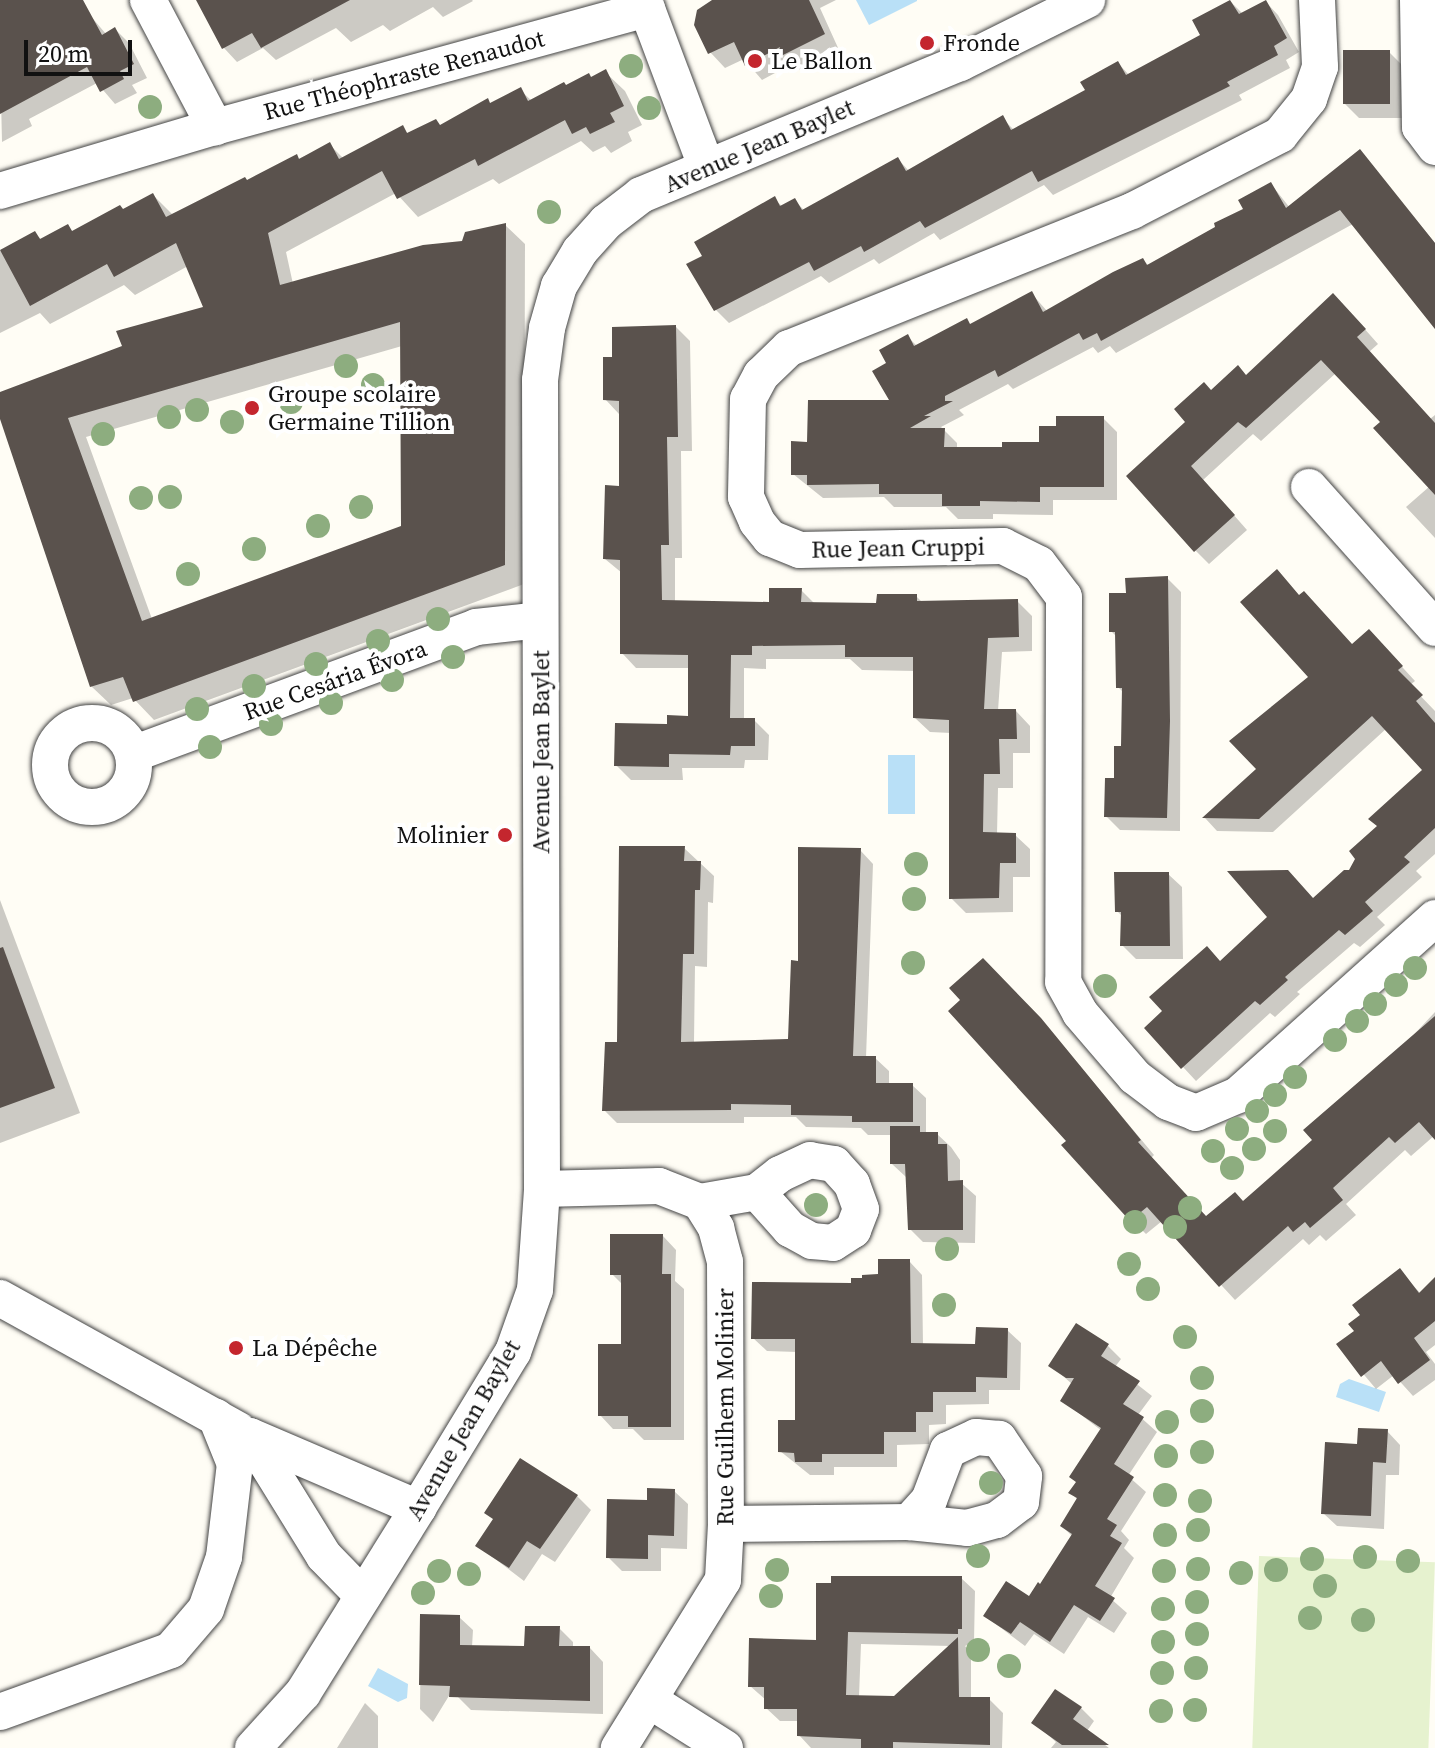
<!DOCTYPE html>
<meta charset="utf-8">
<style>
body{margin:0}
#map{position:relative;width:1435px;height:1748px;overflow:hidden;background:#fffdf5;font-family:"Source Serif 4",serif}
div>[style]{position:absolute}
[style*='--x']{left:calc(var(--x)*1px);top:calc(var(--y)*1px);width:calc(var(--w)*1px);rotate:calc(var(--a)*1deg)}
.pitch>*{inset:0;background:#e6f2cf;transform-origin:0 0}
.water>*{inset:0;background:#b9e0f7;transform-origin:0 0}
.shadow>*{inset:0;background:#0003}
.building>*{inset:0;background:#5a524d;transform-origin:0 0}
.roads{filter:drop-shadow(0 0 2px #444) drop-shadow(0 0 2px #444)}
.minor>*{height:36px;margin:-18px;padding:0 18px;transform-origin:18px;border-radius:18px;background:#fff}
.minor>.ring{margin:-18px;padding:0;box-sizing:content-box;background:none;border:36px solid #fff;border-radius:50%}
.trees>*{width:24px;height:24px;margin:-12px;border-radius:50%;background:#8dad7f}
.dots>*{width:22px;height:22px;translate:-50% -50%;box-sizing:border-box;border:4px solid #fff;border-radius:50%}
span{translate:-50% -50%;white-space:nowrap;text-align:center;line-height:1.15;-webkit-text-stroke:8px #fff;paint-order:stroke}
.poi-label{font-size:24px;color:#111}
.left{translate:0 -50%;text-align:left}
.right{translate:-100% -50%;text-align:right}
.street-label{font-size:24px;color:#111}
.scale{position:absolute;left:24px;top:40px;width:108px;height:36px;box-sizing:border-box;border:4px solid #111;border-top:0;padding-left:10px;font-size:24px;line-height:28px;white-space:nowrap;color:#111;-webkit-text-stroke:6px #fff;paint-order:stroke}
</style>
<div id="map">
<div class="pitch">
<div style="left:1259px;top:1556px;width:176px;height:192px;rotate:2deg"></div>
</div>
<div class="water">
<div style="clip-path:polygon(856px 0,917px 0,917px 1px,869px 25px)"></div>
<div style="left:888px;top:755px;width:27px;height:59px"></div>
<div style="clip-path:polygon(1349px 1379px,1386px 1392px,1379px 1412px,1336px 1397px,1340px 1384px)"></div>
<div style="clip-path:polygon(378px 1668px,408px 1684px,407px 1698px,398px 1702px,368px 1686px)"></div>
</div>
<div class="shadow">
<div style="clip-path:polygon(17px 0,77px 0,106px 34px,115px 29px,129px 43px,147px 78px,132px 85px,137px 93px,115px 104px,97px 83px,29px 119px,32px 126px,2px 142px,0 57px)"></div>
<div style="clip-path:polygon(199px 0,472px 0,473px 1px,443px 17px,433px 7px,390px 31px,383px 25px,351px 42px,336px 28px,276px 60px,263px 48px,237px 62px,224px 48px)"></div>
<div style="clip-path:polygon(717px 0,836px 0,820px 8px,839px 50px,794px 72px,788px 66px,762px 80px,744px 59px,725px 68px,710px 52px)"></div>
<div style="clip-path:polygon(1265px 1px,1278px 15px,1299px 52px,1286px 60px,1290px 68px,1239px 95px,1242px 100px,1053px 195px,1044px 185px,940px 240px,934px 233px,879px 264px,874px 259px,829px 283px,821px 276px,729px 323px,716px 310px,705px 256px,774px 199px,783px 207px,795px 201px,805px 211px,898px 159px,909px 171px,1002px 118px,1014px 130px,1088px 91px,1118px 63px,1129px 75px,1203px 36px,1231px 2px,1243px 14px)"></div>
<div style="clip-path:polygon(1389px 52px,1403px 66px,1403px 118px,1359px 118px,1345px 104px)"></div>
<div style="clip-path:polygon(evenodd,605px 72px,625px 91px,642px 125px,628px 132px,632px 141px,611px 153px,605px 146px,593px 152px,581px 141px,499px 184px,493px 179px,418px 217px,396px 193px,286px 252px,293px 284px,463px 243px,505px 225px,525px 244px,524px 584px,154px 720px,133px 698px,111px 705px,91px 686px,0 412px,0 394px,125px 347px,206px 309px,188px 266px,135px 295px,124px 285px,50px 324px,40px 313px,0 333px,0 251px,35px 234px,42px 240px,68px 227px,74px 233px,153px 195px,172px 214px,330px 145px,344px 159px,403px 128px,409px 135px,441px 126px,520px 90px,532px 101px,605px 72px,402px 346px,403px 528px,152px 619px,86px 437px,402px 346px)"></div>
<div style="clip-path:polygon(1360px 152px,1435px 243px,1435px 329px,1353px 224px,1116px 353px,1110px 346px,1098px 353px,1093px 347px,1013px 389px,1008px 384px,959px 410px,964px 415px,941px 427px,957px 443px,957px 449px,1004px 449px,1041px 444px,1058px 428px,1103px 418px,1117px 432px,1117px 500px,1053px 500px,1053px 515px,993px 514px,993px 519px,958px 519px,946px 507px,894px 507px,884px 497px,823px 498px,793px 474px,809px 444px,892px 402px,889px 364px,908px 337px,918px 347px,972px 326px,1032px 294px,1047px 311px,1143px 260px,1149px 266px,1246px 210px,1271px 184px,1290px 208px)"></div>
<div style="clip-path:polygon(1347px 309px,1378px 344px,1369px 352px,1430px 419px,1435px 415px,1435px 538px,1406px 507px,1430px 486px,1383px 422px,1336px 373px,1261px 441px,1253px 434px,1203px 480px,1247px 530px,1209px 564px,1195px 550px,1188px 422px,1211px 392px,1247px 377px)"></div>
<div style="clip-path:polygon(676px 327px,690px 341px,692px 451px,681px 451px,682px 558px,675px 558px,675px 602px,771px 604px,801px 590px,815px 604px,878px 605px,916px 596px,923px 603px,1017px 601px,1032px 616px,1032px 651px,1002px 652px,998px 711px,1016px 711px,1030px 726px,1030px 753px,1013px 753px,1013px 788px,998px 788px,997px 835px,1015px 835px,1030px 849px,1030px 877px,1013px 877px,1013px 912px,966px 913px,951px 898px,951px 733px,930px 732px,915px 718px,915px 671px,862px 670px,850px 659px,766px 659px,766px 669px,744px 668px,744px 720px,754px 720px,769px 735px,768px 760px,745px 760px,744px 768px,682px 768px,683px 780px,631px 780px,616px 765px,669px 726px,690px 718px,690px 668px,636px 668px,622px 653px,622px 573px,605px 559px,621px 488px,619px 414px,605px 399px,614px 359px)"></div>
<div style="clip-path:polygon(1167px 578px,1181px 592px,1180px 831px,1120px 830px,1106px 816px,1123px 748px,1124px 693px,1118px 687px,1117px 637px,1111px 631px,1128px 595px)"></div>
<div style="clip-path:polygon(1300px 596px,1353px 646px,1382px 645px,1415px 681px,1410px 685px,1435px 711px,1435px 854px,1416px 871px,1422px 877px,1377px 917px,1385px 925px,1360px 947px,1354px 943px,1297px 992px,1300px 994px,1275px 1017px,1270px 1013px,1196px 1081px,1183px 1067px,1221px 963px,1270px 918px,1314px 900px,1350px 872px,1379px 827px,1425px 770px,1387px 728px,1273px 832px,1217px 831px,1205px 818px,1259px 769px,1310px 677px)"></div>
<div style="clip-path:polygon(684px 848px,714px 876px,713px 903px,708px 902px,707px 967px,695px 966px,694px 1043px,790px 1041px,800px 963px,860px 850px,873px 864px,866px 1058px,875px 1058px,889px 1071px,889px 1085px,912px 1085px,926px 1098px,926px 1134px,937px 1134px,951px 1147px,960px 1160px,960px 1182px,976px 1196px,975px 1243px,923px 1242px,910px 1229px,906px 1177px,892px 1164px,892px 1135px,868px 1135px,861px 1128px,806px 1127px,796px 1117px,744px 1117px,744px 1123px,617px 1123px,604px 1110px,619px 1044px)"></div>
<div style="clip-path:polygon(1168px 874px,1182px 887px,1183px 959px,1136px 959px,1122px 945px,1123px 917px,1117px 911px)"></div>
<div style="clip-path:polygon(0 900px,80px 1113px,0 1143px)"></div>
<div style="clip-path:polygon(983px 961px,1055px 1036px,1154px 1155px,1151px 1158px,1207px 1219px,1244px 1204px,1315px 1140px,1435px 1012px,1435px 1135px,1411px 1156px,1405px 1150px,1346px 1204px,1356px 1215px,1326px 1241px,1320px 1235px,1309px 1245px,1303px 1239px,1235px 1300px,1162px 1221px,1146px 1234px,1131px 1219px,963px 1001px)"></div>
<div style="clip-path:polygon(663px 1236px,676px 1250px,675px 1281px,684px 1289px,684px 1440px,644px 1440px,633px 1429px,613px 1429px,600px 1415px,623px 1346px,623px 1285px,612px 1274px)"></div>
<div style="clip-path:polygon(909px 1261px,922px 1275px,923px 1345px,977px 1346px,1007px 1330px,1021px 1343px,1020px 1390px,989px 1390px,989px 1404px,946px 1405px,946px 1424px,929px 1425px,929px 1444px,897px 1445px,897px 1467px,834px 1467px,834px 1475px,810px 1475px,780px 1451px,797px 1422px,797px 1352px,767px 1351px,753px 1338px,853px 1285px)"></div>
<div style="clip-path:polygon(1400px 1271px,1421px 1294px,1435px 1279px,1435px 1345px,1426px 1352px,1435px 1364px,1435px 1380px,1413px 1396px,1394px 1375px,1376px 1389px,1339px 1345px,1356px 1331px,1363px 1316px)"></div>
<div style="clip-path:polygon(1108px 1346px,1121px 1359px,1115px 1367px,1152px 1396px,1138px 1415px,1157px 1432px,1128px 1476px,1146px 1492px,1121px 1531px,1129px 1540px,1124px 1548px,1134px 1558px,1110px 1598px,1127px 1613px,1114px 1633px,1088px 1617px,1064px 1654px,1034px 1634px,1025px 1646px,985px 1616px,1030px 1598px,1041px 1587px,1072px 1536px,1062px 1526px,1078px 1500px,1071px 1493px,1102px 1431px,1067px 1404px,1073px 1385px,1051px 1365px)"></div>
<div style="clip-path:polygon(1387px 1431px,1400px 1445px,1399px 1475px,1386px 1475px,1384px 1529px,1337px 1526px,1323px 1513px,1359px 1446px)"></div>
<div style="clip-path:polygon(674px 1491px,688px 1504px,687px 1549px,661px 1548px,661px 1571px,622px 1571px,608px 1557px,649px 1502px)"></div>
<div style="clip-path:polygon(577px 1496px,591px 1510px,555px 1562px,542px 1554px,524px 1581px,478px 1546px)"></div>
<div style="clip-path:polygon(evenodd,961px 1578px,975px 1591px,974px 1642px,965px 1646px,971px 1652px,971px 1699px,989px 1699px,1003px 1713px,1002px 1748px,811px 1748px,799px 1735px,799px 1721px,780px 1721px,766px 1708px,766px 1700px,750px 1686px,818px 1642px,961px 1578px,861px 1644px,951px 1646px,895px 1698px,859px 1697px,861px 1644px)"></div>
<div style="clip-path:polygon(421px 1616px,459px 1617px,473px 1630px,472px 1647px,526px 1648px,559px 1628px,573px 1642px,573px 1648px,590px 1648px,603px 1662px,603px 1714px,471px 1710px,457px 1696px,458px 1681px,433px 1722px,420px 1709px)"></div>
<div style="clip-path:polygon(365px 1703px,378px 1716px,378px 1748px,337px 1748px)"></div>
<div style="clip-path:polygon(1081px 1708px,1094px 1721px,1087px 1731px,1109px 1748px,1051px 1748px,1056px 1742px,1033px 1722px)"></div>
</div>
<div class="building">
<div style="clip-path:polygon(0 0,83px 0,102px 35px,115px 27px,134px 64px,120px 71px,124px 79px,100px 92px,87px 67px,0 114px)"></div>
<div style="clip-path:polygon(196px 0,350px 0,261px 48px,252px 33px,222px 49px)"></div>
<div style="clip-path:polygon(712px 0,809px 0,825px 34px,777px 58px,780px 47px,745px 66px,734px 42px,708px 54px,694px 25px,697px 10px)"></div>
<div style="clip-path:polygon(1230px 0,1239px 14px,1266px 0,1287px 38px,1274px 46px,1278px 55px,1227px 82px,1230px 86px,1038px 182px,1032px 171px,925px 228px,920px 221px,864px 252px,861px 246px,814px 271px,809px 262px,714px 311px,686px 264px,702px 256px,694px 242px,775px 196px,780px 206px,795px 198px,802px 210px,898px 157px,906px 171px,1003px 115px,1011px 130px,1085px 90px,1080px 82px,1118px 61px,1126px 75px,1200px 35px,1192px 20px)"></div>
<div style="left:1390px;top:50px;width:54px;height:47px;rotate:90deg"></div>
<div style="clip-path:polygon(evenodd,606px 69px,624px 106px,610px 113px,615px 122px,590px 134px,586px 127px,572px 134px,565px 120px,478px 166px,475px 159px,397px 199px,382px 171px,268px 233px,280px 285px,423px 245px,462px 241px,465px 232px,506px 223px,505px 565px,133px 702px,123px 677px,90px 687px,0 419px,0 392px,122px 346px,116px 331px,203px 307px,176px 243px,114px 277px,107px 264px,30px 306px,0 250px,35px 231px,40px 239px,68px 224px,72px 231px,120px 205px,123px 209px,153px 193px,166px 217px,245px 177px,247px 180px,297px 154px,299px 159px,330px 142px,339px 159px,403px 125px,407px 133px,436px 119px,440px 125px,488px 98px,490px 103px,521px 87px,528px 101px,564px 82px,566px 85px,589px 73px,591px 77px,606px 69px,400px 322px,401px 526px,142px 621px,68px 418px,400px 322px)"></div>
<div style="clip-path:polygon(1360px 149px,1435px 243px,1435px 329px,1340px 210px,1101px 341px,1097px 333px,1083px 340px,1079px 333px,998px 377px,995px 370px,945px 396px,945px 401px,953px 401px,924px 416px,931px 416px,910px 428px,945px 428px,944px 447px,1002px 447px,1002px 442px,1039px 442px,1039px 426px,1056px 426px,1056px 416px,1104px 416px,1104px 487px,1040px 487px,1040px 502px,980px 501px,980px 506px,942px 506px,942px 494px,879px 494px,879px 484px,807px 485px,807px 475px,791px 475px,791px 441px,807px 442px,808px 400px,889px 400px,872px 371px,886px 363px,879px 350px,908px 334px,914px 346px,967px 318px,970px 324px,1032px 291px,1043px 312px,1113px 272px,1143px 258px,1147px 265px,1215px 227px,1214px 223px,1243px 209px,1238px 200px,1271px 182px,1286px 208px)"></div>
<div style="clip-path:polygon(1333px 293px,1366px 329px,1357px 337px,1435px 423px,1435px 495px,1373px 428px,1380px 422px,1321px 360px,1246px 428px,1238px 422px,1191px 466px,1235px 515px,1194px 552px,1126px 476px,1185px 422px,1174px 409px,1204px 382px,1211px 390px,1238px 365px,1246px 375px)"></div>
<div style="clip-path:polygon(676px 325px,678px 437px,667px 437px,669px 545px,661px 545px,662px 600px,769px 602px,769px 588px,802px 588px,801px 602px,876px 603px,877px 594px,917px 594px,917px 601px,1018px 599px,1019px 637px,988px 638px,984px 709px,1016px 709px,1017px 739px,999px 739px,1000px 774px,984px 774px,983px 832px,1016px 833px,1016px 863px,1000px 863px,999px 898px,949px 899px,949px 720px,913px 718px,913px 657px,845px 657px,845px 645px,752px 646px,752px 655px,731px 655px,730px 718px,755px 718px,755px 746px,731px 746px,730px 755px,669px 754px,669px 767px,614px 766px,615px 723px,667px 724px,667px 715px,688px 716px,688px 655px,620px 654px,620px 560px,603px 559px,605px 485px,619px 486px,619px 401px,603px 400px,603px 357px,612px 357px,612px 327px)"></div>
<div style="clip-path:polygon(1277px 569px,1299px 595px,1304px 591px,1352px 644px,1369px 629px,1403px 666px,1398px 670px,1423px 695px,1416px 701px,1435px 723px,1435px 828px,1404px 857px,1410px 862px,1365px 902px,1373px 911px,1345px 935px,1339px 930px,1285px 977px,1288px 980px,1260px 1005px,1255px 1001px,1181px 1069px,1144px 1028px,1162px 1011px,1149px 997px,1207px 946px,1220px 961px,1267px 917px,1227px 871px,1288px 870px,1313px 898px,1344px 870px,1349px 870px,1355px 859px,1349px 851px,1377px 826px,1368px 819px,1422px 770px,1372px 716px,1259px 819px,1202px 818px,1256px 769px,1229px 741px,1308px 677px,1240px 602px)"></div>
<div style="clip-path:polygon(1168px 576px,1170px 721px,1167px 818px,1104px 817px,1105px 778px,1114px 778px,1114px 746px,1121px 746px,1122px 688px,1116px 688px,1115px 632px,1109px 632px,1109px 593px,1126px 593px,1125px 578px)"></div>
<div style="clip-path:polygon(619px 846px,685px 846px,684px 861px,701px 861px,700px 890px,695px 890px,694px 954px,683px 954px,681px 1042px,788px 1039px,791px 960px,798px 961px,798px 847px,861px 848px,853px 1056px,876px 1056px,876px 1083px,913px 1083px,913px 1122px,852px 1122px,852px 1116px,791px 1115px,791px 1105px,731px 1104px,731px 1110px,602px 1111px,605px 1042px,617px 1042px)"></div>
<div style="clip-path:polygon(1114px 872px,1169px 872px,1170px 946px,1120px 946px,1121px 912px,1115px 912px)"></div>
<div style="clip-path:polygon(3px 947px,55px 1088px,0 1108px,0 948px)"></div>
<div style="clip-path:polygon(983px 958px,1041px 1018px,1141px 1140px,1138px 1142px,1206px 1216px,1235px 1192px,1243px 1201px,1268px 1179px,1312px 1140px,1303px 1130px,1435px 1016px,1435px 1140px,1419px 1122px,1395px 1143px,1389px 1137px,1333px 1188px,1343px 1200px,1310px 1228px,1305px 1222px,1293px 1232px,1288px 1226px,1219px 1287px,1147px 1207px,1130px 1221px,1061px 1145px,1066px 1141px,948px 1011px,960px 1000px,949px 988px)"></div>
<div style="clip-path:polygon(890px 1126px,920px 1126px,920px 1132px,938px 1132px,938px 1144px,947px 1144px,948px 1181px,963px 1180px,963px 1230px,908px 1230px,905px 1164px,890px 1164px)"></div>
<div style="clip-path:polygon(610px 1234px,663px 1234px,662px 1274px,671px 1274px,671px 1427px,628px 1427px,628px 1416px,598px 1416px,598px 1344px,621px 1344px,621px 1275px,610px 1275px)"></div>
<div style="clip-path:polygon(878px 1259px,910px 1259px,911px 1343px,975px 1344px,976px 1327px,1008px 1328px,1007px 1378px,976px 1377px,976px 1392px,933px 1392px,933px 1412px,916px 1412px,916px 1432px,884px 1432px,884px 1454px,822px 1454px,822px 1462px,795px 1462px,794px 1453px,778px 1452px,778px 1420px,795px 1420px,795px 1339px,751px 1339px,752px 1282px,851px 1283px,851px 1278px,862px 1278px,862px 1275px,878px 1274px)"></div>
<div style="clip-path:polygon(1400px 1268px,1419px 1293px,1435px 1277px,1435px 1321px,1414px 1338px,1430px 1360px,1398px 1384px,1381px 1361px,1361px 1377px,1336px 1344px,1354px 1331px,1348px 1324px,1360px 1315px,1352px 1305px)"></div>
<div style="clip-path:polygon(1076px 1323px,1109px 1344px,1101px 1356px,1140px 1381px,1123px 1404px,1144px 1417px,1114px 1464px,1134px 1477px,1107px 1519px,1117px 1525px,1110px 1536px,1122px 1543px,1095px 1586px,1115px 1598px,1100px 1621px,1074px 1605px,1050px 1642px,1020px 1622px,1011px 1634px,983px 1616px,1006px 1581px,1029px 1596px,1038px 1582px,1040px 1584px,1072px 1534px,1060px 1526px,1077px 1498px,1068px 1493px,1076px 1482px,1069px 1477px,1101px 1428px,1060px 1401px,1074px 1378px,1066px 1378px,1048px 1366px)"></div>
<div style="clip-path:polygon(1358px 1428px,1388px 1429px,1386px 1463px,1373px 1462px,1371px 1516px,1321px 1514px,1325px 1442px,1357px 1444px)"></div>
<div style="clip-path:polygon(520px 1458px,578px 1495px,540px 1549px,527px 1541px,509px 1568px,475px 1546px,493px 1519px,484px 1513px)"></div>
<div style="clip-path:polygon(647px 1488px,675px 1489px,674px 1536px,648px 1535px,648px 1559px,606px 1558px,607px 1499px,647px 1500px)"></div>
<div style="clip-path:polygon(831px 1576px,962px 1576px,962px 1629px,958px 1629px,958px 1634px,848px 1632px,846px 1695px,894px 1696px,958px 1637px,959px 1697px,990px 1697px,990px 1745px,893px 1742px,893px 1748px,861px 1748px,861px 1739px,797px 1736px,797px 1709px,764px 1709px,764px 1687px,748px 1687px,749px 1638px,816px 1640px,816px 1583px,831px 1583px)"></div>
<div style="clip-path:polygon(420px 1614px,460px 1615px,460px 1645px,524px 1646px,525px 1626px,560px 1626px,559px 1646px,590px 1646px,590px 1701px,449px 1697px,450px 1686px,419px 1685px)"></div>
<div style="clip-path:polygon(1055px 1689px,1082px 1707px,1073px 1719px,1109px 1745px,1062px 1745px,1031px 1723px)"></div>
</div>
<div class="roads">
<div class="minor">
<div style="--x:148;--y:0;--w:144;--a:62.2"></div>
<div style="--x:1317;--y:0;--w:67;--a:87.4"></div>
<div style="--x:1320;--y:67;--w:34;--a:109"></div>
<div style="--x:1309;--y:99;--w:46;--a:128.9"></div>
<div style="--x:1280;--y:135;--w:166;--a:152.8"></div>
<div style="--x:1132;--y:211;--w:369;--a:158.2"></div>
<div style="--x:789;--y:348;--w:39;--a:136"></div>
<div style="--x:761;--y:375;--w:27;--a:118"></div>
<div style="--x:748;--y:399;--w:98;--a:91.2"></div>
<div style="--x:746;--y:497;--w:27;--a:66"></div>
<div style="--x:757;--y:522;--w:21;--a:51"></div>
<div style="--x:770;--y:538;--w:32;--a:22"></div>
<div style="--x:800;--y:550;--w:203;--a:-1.1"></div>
<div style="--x:1003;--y:546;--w:40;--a:26.6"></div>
<div style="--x:1039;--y:564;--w:41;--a:52.9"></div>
<div style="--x:1064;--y:597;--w:385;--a:90.1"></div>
<div style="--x:1063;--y:982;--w:35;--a:61"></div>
<div style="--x:1080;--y:1013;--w:84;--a:49.3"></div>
<div style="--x:1135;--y:1077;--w:41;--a:37.1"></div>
<div style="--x:1168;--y:1102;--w:30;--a:21"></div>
<div style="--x:1196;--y:1113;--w:46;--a:-23.2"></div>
<div style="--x:1238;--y:1095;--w:265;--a:-41.9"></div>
<div style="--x:1418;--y:0;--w:127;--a:89.1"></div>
<div style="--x:1420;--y:127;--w:25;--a:53"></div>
<div style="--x:0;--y:191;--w:224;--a:-16.6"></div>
<div style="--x:215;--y:127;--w:448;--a:-15.3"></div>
<div style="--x:647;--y:9;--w:168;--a:69.4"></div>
<div style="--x:1309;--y:487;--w:189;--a:48.2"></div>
<div class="ring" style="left:50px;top:723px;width:48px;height:48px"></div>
<div style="--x:133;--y:754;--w:366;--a:-20.3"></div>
<div style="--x:476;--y:627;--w:64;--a:-6.2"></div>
<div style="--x:542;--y:1189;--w:117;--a:-1.5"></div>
<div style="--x:659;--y:1186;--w:44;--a:21.3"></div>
<div style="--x:700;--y:1202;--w:31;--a:58"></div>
<div style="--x:716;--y:1228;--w:35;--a:75"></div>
<div style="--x:725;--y:1262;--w:262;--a:89.8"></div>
<div style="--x:726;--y:1524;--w:56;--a:93.1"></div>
<div style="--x:723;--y:1580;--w:198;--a:121.8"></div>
<div style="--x:700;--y:1202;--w:58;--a:-10"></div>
<div style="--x:757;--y:1192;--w:50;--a:48.3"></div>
<div style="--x:790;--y:1229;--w:25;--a:29"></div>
<div style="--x:812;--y:1241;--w:21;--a:5"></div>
<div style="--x:833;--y:1243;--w:24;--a:-33"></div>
<div style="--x:853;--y:1230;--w:22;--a:-69"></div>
<div style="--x:861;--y:1209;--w:27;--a:-110"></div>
<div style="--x:852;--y:1184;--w:27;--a:-132"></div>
<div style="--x:834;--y:1164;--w:24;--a:-171"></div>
<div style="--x:810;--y:1160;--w:33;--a:155"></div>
<div style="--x:780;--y:1174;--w:29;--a:142"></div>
<div style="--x:0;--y:1298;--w:272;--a:29"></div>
<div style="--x:726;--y:1524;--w:183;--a:-0.6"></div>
<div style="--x:909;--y:1522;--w:58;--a:5.9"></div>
<div style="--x:967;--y:1528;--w:31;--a:-15"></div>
<div style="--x:997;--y:1520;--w:30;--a:-37"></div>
<div style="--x:1021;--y:1502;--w:26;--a:-83"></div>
<div style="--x:1024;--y:1476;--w:45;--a:-124"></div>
<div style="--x:999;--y:1439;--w:23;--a:-175"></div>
<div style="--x:976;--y:1437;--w:31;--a:155"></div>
<div style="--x:948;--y:1450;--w:53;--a:110.8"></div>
<div style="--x:929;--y:1500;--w:30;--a:132"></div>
<div style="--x:363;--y:1596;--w:56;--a:-134.3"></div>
<div style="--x:324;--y:1556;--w:141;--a:-121.7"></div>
<div style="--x:250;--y:1436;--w:183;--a:23.2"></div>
<div style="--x:649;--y:1700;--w:90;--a:32.3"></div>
<div style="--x:0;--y:1712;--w:182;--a:-19.9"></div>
<div style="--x:171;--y:1650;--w:54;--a:-49.5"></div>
<div style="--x:206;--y:1609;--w:55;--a:-70.9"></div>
<div style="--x:224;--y:1557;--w:94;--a:-83.3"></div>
<div style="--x:235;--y:1464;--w:51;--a:-112"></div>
<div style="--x:253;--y:1748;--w:74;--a:-47.7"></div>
<div style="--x:303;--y:1693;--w:218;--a:-58.1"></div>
<div style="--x:418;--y:1508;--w:183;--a:-58.7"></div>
<div style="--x:513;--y:1352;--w:66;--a:-70.5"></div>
<div style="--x:535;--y:1290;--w:101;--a:-86"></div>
<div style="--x:542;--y:1189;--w:809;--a:-90.14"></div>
<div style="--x:540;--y:380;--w:52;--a:-82.3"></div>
<div style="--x:547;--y:328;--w:44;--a:-74.1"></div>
<div style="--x:559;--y:286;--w:41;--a:-59"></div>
<div style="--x:580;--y:251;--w:39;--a:-48"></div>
<div style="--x:606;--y:222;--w:44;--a:-37.6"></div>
<div style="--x:641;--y:195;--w:345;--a:-22.5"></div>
<div style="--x:960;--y:63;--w:142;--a:-26.4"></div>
</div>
</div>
<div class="trees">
<div style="left:631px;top:66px"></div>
<div style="left:150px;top:107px"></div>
<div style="left:649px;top:108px"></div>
<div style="left:549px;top:212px"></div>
<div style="left:346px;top:366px"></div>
<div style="left:373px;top:385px"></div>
<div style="left:291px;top:402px"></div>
<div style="left:197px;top:410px"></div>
<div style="left:169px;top:417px"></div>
<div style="left:232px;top:422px"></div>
<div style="left:103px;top:434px"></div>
<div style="left:170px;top:497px"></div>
<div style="left:141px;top:498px"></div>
<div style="left:361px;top:507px"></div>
<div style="left:318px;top:526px"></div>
<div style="left:254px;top:549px"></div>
<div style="left:188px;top:574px"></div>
<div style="left:438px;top:619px"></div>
<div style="left:378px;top:641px"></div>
<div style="left:453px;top:657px"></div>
<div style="left:316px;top:664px"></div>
<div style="left:392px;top:680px"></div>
<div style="left:254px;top:686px"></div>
<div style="left:331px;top:703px"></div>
<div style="left:197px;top:709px"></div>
<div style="left:271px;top:724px"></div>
<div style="left:210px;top:747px"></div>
<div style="left:916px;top:864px"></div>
<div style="left:914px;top:899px"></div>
<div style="left:913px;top:963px"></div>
<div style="left:1415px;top:968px"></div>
<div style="left:1396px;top:985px"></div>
<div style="left:1105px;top:986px"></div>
<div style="left:1375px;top:1004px"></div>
<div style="left:1357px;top:1021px"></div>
<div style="left:1335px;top:1040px"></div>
<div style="left:1295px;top:1077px"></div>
<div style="left:1275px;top:1095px"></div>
<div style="left:1257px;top:1111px"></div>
<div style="left:1237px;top:1129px"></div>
<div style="left:1275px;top:1131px"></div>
<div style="left:1254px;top:1149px"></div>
<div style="left:1213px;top:1151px"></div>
<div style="left:1232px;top:1168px"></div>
<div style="left:816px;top:1205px"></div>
<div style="left:1190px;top:1208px"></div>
<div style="left:1135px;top:1222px"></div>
<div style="left:1175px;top:1227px"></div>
<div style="left:947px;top:1249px"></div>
<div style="left:1129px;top:1264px"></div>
<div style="left:1148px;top:1289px"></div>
<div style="left:944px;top:1305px"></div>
<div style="left:1185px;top:1337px"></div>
<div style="left:1202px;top:1378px"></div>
<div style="left:1202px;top:1411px"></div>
<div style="left:1167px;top:1422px"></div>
<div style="left:1202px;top:1452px"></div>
<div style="left:1166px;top:1456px"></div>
<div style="left:991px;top:1483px"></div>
<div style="left:1165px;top:1495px"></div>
<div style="left:1200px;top:1501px"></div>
<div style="left:1198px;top:1530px"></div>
<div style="left:1165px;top:1535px"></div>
<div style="left:978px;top:1556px"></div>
<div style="left:1365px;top:1557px"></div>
<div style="left:1312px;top:1559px"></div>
<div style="left:1408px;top:1561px"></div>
<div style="left:1198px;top:1569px"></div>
<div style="left:777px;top:1570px"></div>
<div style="left:1276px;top:1570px"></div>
<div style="left:439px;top:1571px"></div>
<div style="left:1164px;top:1571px"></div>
<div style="left:1241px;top:1573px"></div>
<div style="left:469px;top:1574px"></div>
<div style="left:1325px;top:1586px"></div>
<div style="left:423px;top:1593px"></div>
<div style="left:771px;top:1596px"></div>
<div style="left:1197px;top:1602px"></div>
<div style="left:1163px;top:1609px"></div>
<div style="left:1310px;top:1618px"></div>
<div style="left:1363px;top:1620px"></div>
<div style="left:1197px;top:1634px"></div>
<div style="left:1163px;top:1642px"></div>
<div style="left:978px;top:1650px"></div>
<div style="left:1009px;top:1666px"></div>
<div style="left:1196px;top:1668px"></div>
<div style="left:1162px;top:1673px"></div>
<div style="left:1195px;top:1710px"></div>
<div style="left:1161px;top:1711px"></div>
</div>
<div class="dots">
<div style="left:927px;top:43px;background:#c4262e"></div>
<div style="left:755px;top:61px;background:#c4262e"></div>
<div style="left:252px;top:408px;background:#c4262e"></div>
<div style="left:505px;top:835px;background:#c4262e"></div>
<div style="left:236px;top:1348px;background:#c4262e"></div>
</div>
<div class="poi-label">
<span class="left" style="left:943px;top:43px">Fronde</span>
<span class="left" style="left:771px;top:61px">Le Ballon</span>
<span class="left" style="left:268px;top:408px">Groupe scolaire<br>Germaine Tillion</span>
<span class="right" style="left:489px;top:835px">Molinier</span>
<span class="left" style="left:252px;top:1348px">La Dépêche</span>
</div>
<div class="street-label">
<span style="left:404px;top:75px;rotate:-15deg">Rue Théophraste Renaudot</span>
<span style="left:759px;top:146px;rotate:-23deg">Avenue Jean Baylet</span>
<span style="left:898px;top:548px;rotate:-1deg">Rue Jean Cruppi</span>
<span style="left:335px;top:680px;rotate:-20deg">Rue Cesária Évora</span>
<span style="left:541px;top:752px;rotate:-90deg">Avenue Jean Baylet</span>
<span style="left:725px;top:1407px;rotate:-90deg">Rue Guilhem Molinier</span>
<span style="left:463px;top:1430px;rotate:-60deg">Avenue Jean Baylet</span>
</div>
<div class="scale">20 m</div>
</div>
